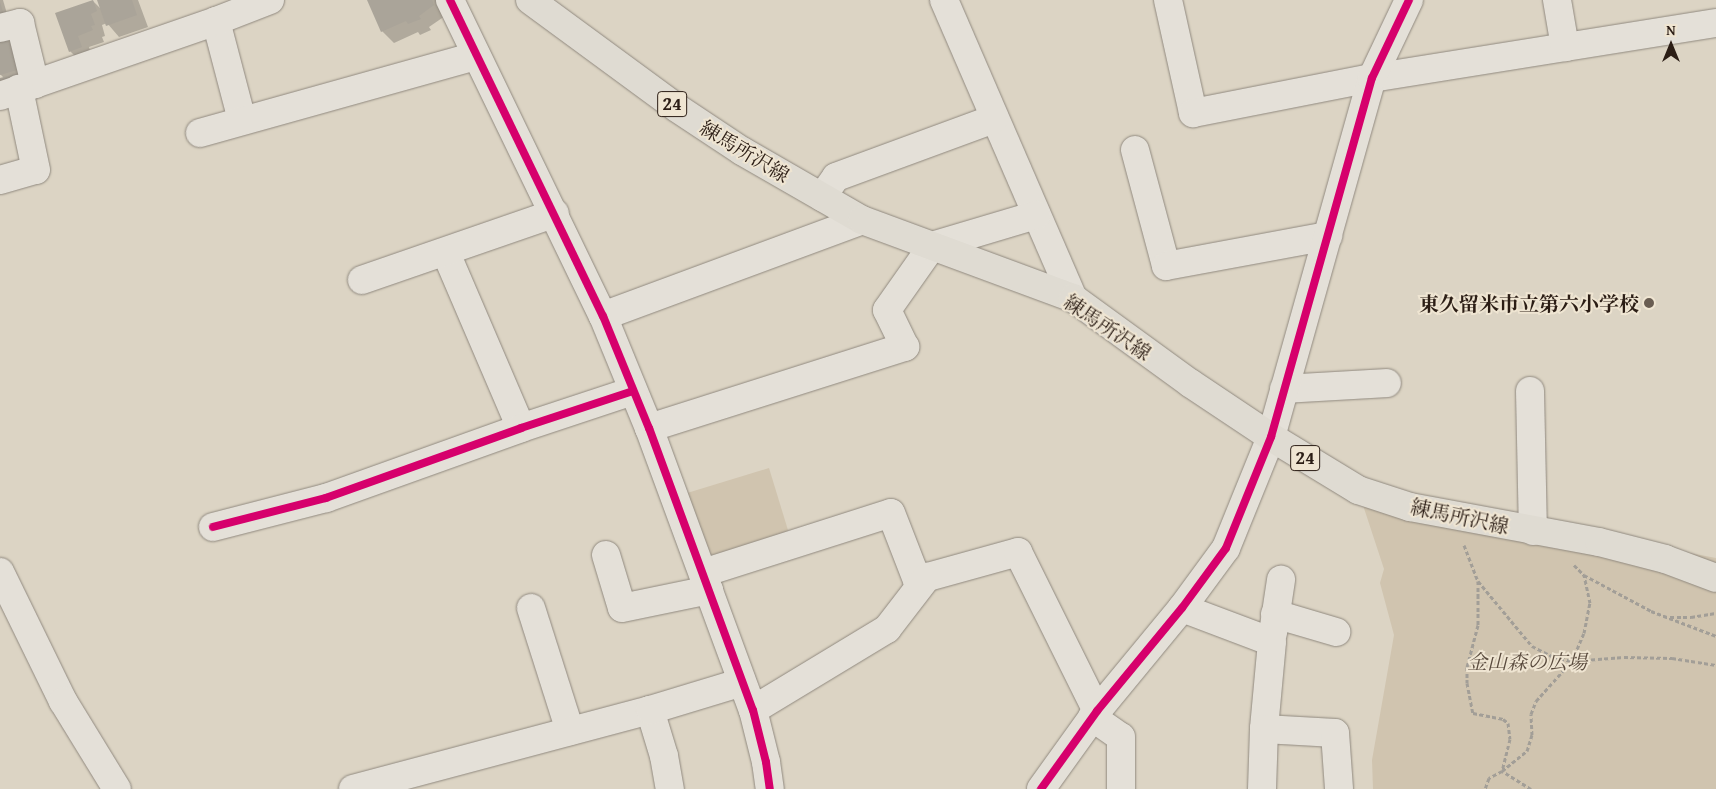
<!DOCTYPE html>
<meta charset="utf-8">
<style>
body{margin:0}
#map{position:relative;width:1716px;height:789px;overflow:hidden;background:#dcd4c4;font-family:"Gentium Book Plus","Noto Serif JP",serif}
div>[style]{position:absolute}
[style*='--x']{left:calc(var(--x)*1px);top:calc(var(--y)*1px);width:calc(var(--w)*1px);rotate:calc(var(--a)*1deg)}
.green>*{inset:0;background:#d0c4af;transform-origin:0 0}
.shadow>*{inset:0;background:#0003}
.building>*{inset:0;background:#aaa499}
.path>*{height:3px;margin-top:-1.5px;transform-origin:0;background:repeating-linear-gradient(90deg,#a29e97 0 4px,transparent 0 6.5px)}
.roads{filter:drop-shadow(0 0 1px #90897f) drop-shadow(0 0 1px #90897f)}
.minor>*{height:28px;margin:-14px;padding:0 14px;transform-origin:14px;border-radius:14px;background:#e4e0d8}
.major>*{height:28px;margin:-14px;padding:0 14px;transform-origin:14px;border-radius:14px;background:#dfdbd2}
.cycleway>*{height:8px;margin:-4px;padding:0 4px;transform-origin:4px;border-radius:4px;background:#d6006c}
.dots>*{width:14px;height:14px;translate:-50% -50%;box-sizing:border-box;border:2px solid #efe5d2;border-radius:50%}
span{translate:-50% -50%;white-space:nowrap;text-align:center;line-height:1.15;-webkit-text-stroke:4px #efe5d2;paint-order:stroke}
.shield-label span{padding:1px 4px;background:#efe5d2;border:1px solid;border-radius:4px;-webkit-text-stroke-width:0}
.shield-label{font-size:19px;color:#2b1d15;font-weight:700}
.street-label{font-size:20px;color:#2b1d15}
.poi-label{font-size:20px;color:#2b1d15;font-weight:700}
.right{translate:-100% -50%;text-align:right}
.park-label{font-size:20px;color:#5a4b3e;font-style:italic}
.north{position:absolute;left:1646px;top:20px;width:50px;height:50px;-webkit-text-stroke:4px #efe5d2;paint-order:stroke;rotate:0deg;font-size:14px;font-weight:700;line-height:20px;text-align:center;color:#2b1d15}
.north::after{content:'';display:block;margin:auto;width:18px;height:22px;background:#2b1d15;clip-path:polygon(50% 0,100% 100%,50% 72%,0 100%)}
</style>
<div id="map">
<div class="green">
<div style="left:769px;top:468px;width:82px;height:101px;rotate:73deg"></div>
<div style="clip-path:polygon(1358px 490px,1716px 558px,1716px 789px,1373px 789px,1372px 760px,1394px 635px,1380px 583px,1384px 569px)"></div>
</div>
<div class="shadow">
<div style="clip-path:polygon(0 0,3px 0,10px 24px,0 26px)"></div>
<div style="clip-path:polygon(98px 0,138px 0,148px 27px,119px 37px,107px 23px,102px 25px,105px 36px,102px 37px,104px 42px,89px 47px,92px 58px,81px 62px,70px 51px,93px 1px,102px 10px)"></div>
<div style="clip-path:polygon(368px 0,438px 0,445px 16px,429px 27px,431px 30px,420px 35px,418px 32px,394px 43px,382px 31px)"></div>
<div style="clip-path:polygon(7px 38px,25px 54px,19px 86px,0 80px,4px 78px,0 74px)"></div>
</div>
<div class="building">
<div style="clip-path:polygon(93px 0,97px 11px,91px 14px,95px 25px,91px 26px,93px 30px,78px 36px,82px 47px,69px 52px,55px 13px)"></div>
<div style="clip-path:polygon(97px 0,132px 0,137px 15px,106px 26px)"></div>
<div style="clip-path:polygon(367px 0,432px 0,434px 5px,419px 16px,421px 19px,408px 24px,406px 21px,381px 32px)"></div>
<div style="clip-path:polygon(0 2px,5px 18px,0 20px)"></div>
<div style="clip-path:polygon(7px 36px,9px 43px,14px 41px,17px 70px,0 75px,0 38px)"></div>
<div style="clip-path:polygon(12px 75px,14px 81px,0 85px,0 78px)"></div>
</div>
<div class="path">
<div style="--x:1464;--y:545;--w:39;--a:69"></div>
<div style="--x:1478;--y:581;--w:44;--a:90"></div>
<div style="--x:1478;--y:625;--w:43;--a:104.7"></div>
<div style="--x:1467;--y:667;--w:16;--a:90"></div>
<div style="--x:1467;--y:683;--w:31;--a:79"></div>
<div style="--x:1473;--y:713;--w:31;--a:11"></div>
<div style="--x:1503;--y:719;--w:6;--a:39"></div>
<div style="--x:1508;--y:723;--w:16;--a:83"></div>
<div style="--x:1510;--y:739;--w:33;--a:104"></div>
<div style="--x:1502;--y:771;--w:15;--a:152"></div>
<div style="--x:1489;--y:778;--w:12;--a:110"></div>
<div style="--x:1574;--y:565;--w:14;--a:45"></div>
<div style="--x:1584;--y:575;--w:76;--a:28.2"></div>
<div style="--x:1651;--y:611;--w:70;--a:21"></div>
<div style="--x:1478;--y:581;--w:85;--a:50.3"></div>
<div style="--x:1532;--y:646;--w:25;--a:27"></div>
<div style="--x:1554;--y:657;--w:18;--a:13"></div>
<div style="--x:1572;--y:661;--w:52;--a:-4.4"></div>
<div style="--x:1624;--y:657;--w:48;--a:1.2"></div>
<div style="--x:1672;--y:658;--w:45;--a:9"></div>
<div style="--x:1670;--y:617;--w:21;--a:0"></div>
<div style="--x:1691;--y:617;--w:25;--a:-9"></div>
<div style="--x:1531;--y:789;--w:34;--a:-148"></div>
<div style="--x:1502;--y:771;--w:32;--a:-39"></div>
<div style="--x:1527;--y:751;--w:17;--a:-73"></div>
<div style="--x:1532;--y:735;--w:21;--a:-93"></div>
<div style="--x:1531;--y:714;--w:14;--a:-69"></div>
<div style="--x:1536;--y:701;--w:54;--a:-48"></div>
<div style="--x:1572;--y:661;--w:30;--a:-67"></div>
<div style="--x:1584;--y:633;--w:31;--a:-79"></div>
<div style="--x:1590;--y:603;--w:29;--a:-102"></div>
</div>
<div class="roads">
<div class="minor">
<div style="--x:450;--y:0;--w:351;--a:64.2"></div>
<div style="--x:603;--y:316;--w:121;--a:67.7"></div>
<div style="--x:649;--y:428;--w:301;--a:69.8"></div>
<div style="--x:753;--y:710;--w:54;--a:76"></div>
<div style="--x:766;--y:762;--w:27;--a:82"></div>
<div style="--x:944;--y:0;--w:325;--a:66.6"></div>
<div style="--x:1168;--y:0;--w:116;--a:77.5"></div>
<div style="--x:1193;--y:113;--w:182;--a:-11.1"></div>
<div style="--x:1372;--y:78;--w:348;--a:-9.1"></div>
<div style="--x:1557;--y:0;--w:48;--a:80.3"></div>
<div style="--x:216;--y:21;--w:102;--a:75.3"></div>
<div style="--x:0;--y:28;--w:21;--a:-14"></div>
<div style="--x:20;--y:23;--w:63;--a:76.2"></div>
<div style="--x:0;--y:96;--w:229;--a:-19.1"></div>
<div style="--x:216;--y:21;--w:58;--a:-21.3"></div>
<div style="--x:200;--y:133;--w:286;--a:-15.6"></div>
<div style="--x:1135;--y:150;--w:120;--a:75"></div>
<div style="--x:1166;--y:266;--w:165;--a:-10.5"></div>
<div style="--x:0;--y:180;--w:37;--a:-16"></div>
<div style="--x:36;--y:170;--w:83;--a:-101.9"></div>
<div style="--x:822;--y:197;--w:24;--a:-55"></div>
<div style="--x:836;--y:177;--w:168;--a:-20.2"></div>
<div style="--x:446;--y:253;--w:190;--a:66.8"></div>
<div style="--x:362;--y:280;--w:204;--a:-19.1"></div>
<div style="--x:603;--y:316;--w:276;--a:-20.3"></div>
<div style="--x:1284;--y:389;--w:103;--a:-3.3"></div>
<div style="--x:1530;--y:391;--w:140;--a:88.8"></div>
<div style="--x:649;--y:428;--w:269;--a:-17.6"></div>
<div style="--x:905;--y:347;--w:41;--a:-115.9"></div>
<div style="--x:887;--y:310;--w:78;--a:-54.9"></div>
<div style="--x:932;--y:246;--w:109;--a:-16.6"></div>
<div style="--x:213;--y:527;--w:117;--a:-14.4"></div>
<div style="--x:326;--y:498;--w:207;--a:-19.7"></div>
<div style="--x:521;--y:428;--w:118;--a:-18.3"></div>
<div style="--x:606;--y:555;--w:55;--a:73.2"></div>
<div style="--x:622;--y:608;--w:89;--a:-11.7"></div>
<div style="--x:0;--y:572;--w:144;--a:64"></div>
<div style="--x:63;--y:701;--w:103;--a:58.5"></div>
<div style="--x:703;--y:573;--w:197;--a:-17.7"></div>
<div style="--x:891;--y:513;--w:72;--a:68.8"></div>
<div style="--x:917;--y:580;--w:105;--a:-15.5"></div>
<div style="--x:1018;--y:552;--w:178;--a:63.6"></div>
<div style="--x:531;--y:608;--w:129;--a:72.4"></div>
<div style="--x:1182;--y:608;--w:96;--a:20.7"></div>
<div style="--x:1272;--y:642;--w:87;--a:95.3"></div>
<div style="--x:1264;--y:729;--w:60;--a:91.9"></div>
<div style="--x:1275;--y:614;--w:64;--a:16.4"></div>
<div style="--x:1273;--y:633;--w:54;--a:-81.4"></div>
<div style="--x:650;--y:710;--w:48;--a:73.1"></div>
<div style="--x:664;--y:756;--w:34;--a:80"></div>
<div style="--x:753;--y:710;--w:157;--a:-31.2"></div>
<div style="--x:887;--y:629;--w:66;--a:-52.4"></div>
<div style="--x:1092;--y:717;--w:35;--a:35"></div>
<div style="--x:1121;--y:737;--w:52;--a:90"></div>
<div style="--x:1264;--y:729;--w:71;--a:3.2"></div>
<div style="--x:1335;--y:733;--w:56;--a:85.9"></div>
<div style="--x:353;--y:789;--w:307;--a:-14.9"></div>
<div style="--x:650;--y:710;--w:96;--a:-16.9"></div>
<div style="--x:1041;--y:789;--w:96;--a:-54.3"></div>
<div style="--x:1097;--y:711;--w:134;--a:-50.5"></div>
<div style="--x:1182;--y:608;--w:74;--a:-53.7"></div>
<div style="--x:1226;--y:548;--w:120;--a:-67.9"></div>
<div style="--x:1271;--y:437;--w:373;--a:-74.3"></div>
<div style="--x:1372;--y:78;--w:86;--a:-64.6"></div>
</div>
<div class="major">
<div style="--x:530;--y:0;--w:182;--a:36.3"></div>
<div style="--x:677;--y:108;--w:78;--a:33.5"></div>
<div style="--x:742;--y:151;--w:138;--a:29.9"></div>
<div style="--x:862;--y:220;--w:225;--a:20.3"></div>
<div style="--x:1073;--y:298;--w:145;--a:36"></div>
<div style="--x:1190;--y:383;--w:97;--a:33.7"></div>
<div style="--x:1271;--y:437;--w:102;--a:31.3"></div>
<div style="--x:1358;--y:490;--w:55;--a:18.1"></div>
<div style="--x:1410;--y:507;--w:192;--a:10.5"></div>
<div style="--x:1599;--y:542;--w:68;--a:14.4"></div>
<div style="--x:1665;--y:559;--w:54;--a:20.4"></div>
</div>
</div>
<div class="cycleway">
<div style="--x:450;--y:0;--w:351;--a:64.2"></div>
<div style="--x:603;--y:316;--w:121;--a:67.7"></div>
<div style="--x:649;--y:428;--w:301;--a:69.8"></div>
<div style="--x:753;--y:710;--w:54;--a:76"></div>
<div style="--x:766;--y:762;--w:27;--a:82"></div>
<div style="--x:213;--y:527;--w:117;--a:-14.4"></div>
<div style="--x:326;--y:498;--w:207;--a:-19.7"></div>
<div style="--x:521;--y:428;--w:118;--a:-18.3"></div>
<div style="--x:1041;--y:789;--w:96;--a:-54.3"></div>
<div style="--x:1097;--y:711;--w:134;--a:-50.5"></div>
<div style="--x:1182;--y:608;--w:74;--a:-53.7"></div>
<div style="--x:1226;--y:548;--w:120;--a:-67.9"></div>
<div style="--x:1271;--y:437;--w:373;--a:-74.3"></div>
<div style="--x:1372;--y:78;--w:86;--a:-64.6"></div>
</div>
<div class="dots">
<div style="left:1649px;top:303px;background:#695d52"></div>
</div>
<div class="shield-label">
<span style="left:672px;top:104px">24</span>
<span style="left:1305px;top:458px">24</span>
</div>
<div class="street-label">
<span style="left:745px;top:151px;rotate:31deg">練馬所沢線</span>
<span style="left:1108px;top:327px;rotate:34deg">練馬所沢線</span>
<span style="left:1460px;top:516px;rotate:12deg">練馬所沢線</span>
</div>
<div class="poi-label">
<span class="right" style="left:1639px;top:303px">東久留米市立第六小学校</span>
</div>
<div class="park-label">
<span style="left:1527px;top:661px">金山森の広場</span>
</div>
<div class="north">N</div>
</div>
